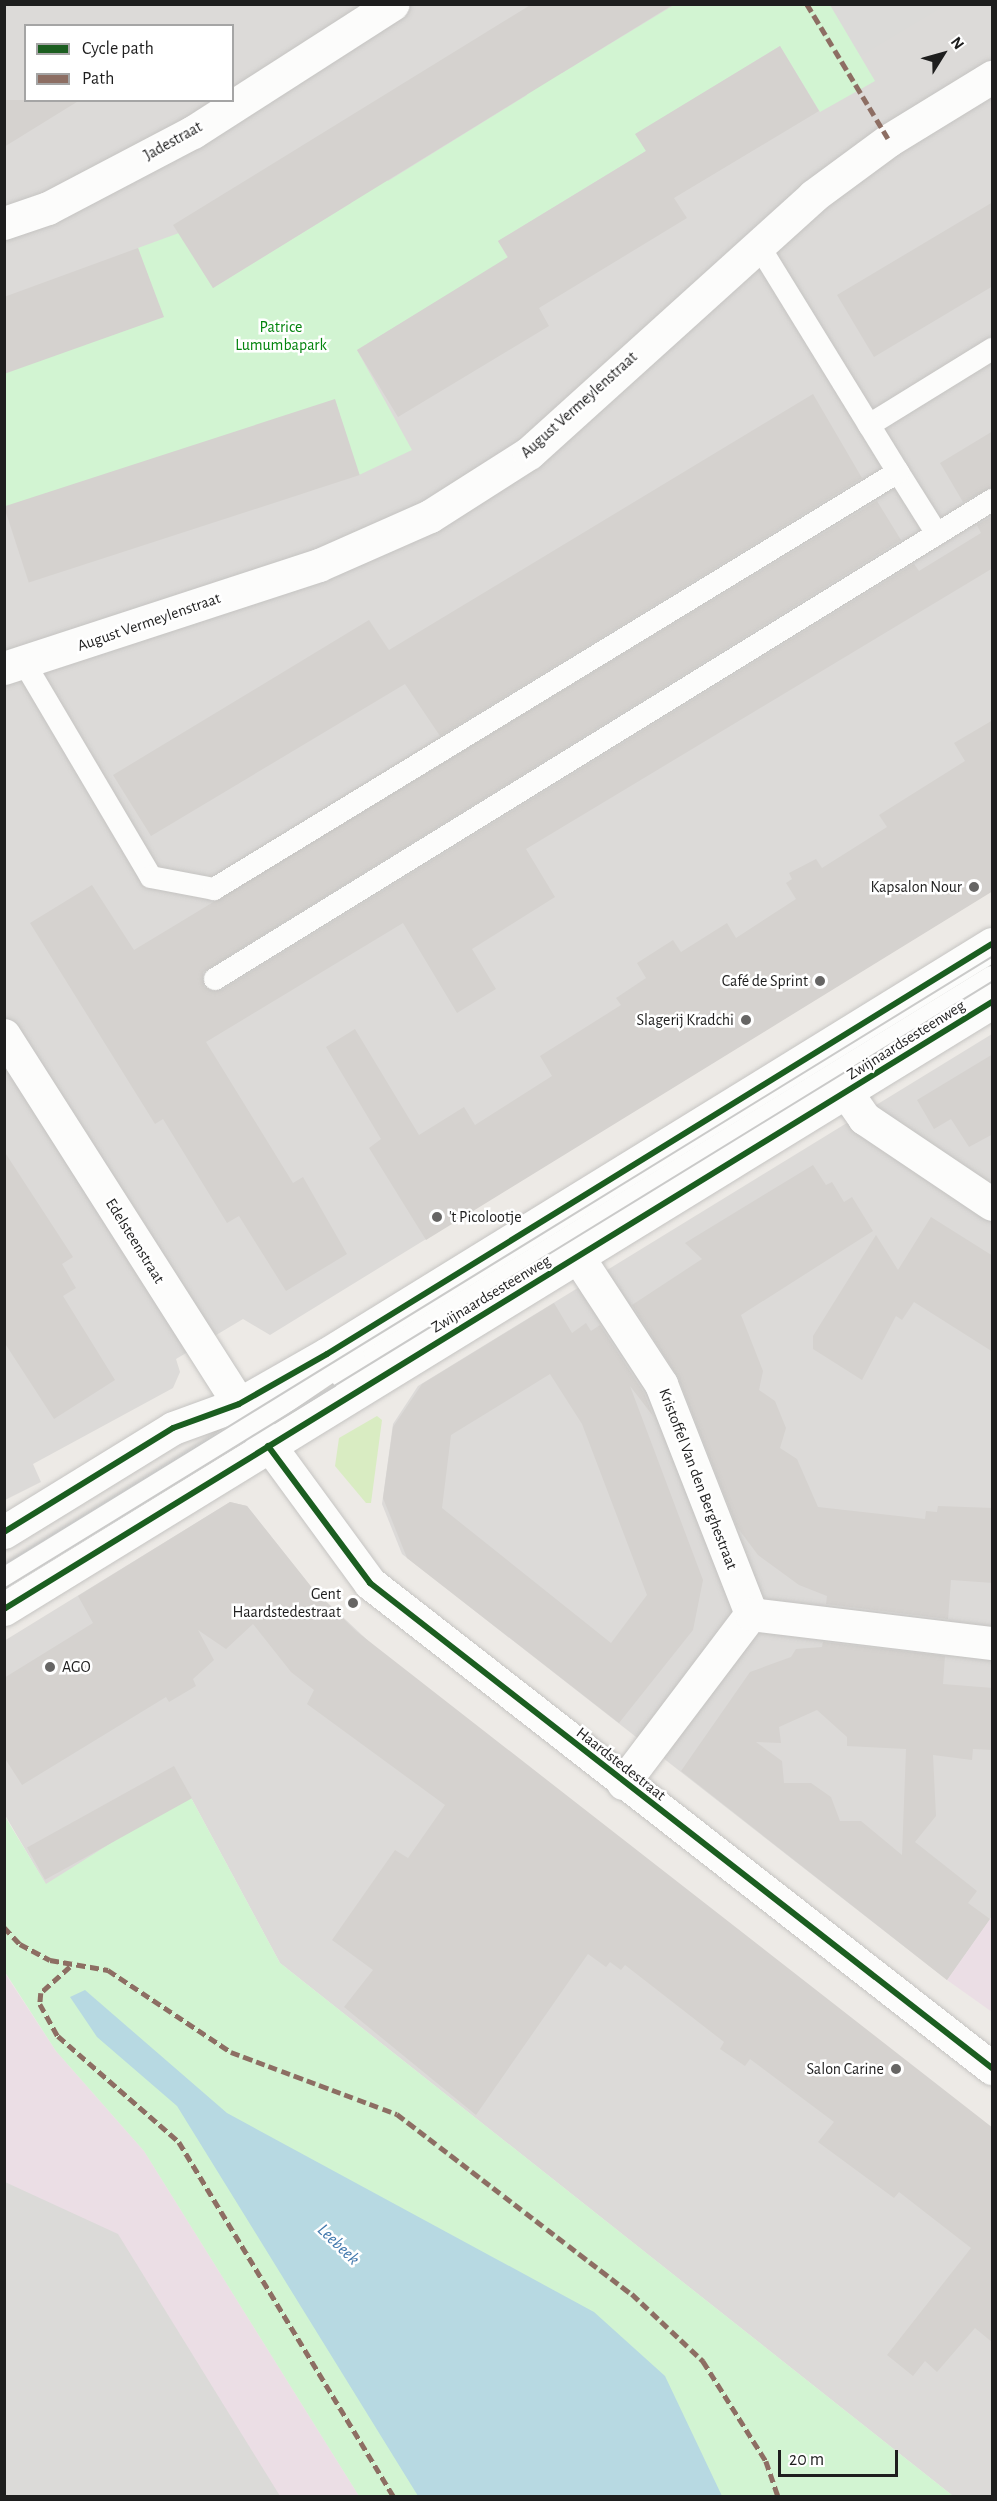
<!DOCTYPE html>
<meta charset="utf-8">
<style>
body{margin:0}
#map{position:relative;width:997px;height:2501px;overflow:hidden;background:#edeae6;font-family:"Alegreya Sans",sans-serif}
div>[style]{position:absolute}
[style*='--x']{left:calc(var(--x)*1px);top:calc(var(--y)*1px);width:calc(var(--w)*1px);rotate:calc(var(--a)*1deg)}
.residential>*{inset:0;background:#dcdad8}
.industrial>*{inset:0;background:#ebdee5}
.religious>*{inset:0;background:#dbdad8}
.grass>*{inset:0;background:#d9ecc2}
.park>*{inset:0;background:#d2f4d2}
.water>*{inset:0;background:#b7d9e2}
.building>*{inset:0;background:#d5d2cf;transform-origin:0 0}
.roads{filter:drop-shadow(0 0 2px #c5c4c2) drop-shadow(0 0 2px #c5c4c2)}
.service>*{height:22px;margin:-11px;padding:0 11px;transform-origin:11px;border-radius:11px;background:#fcfcfb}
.minor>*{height:33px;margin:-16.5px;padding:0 16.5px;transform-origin:16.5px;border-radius:16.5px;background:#fcfcfb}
.tertiary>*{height:33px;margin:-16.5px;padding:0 16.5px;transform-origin:16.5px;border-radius:16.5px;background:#fcfcfb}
.tram>*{height:1.5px;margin:-0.75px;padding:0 0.75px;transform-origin:0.75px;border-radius:0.75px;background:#cacac9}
.quiet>*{height:4.5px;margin-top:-2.25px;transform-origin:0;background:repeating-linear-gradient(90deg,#8d6e63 0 9px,transparent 0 13.5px)}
.cycleway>*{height:6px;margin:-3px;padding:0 3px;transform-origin:3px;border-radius:3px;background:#1b5e20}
.dots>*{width:16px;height:16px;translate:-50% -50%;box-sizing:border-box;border:3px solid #fff;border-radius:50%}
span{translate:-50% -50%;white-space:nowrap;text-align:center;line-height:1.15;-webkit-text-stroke:5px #fff;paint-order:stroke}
.street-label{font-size:16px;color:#1e1e1e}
.park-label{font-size:16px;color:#04840e}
.poi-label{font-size:16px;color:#1e1e1e}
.right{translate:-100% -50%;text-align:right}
.left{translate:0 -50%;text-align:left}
.water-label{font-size:18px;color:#4077ac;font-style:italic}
.frame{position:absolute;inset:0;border:6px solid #1e1e1e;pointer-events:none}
.legend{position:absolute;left:24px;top:24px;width:210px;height:78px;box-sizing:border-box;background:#fff;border:2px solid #a5a5a5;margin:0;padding:8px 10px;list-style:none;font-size:18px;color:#1e1e1e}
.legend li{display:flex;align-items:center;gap:12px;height:30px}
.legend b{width:30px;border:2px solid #a5a5a5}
.north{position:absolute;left:913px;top:24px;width:60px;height:60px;-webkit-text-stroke:4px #fff;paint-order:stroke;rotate:53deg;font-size:16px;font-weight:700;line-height:24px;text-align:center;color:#1e1e1e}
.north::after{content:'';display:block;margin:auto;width:21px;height:27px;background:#1e1e1e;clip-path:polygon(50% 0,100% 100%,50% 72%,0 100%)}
.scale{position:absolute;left:778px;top:2450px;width:120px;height:27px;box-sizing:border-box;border:3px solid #1e1e1e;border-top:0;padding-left:8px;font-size:18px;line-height:21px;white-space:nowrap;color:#1e1e1e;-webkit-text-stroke:4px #fff;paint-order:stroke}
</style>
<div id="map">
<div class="residential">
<div style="clip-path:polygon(evenodd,5px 5px,992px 5px,992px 891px,270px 1335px,243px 1319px,176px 1359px,180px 1372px,173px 1388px,33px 1464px,41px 1482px,5px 1500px,5px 5px,26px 26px,232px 26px,232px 100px,26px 100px,26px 26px)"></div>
<div style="clip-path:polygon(992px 1034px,992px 1916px,947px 1980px,402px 1554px,382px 1504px,393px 1424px,418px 1386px)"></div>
<div style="clip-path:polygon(230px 1502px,247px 1506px,313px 1589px,379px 1651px,992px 2129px,992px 2496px,953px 2496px,280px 1963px,189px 1794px,46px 1885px,5px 1815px,4px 1641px)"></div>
</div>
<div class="industrial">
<div style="clip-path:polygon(992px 1916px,992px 2012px,947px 1980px)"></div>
<div style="clip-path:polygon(4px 1972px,56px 2051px,144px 2151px,359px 2496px,5px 2496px)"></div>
</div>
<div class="religious">
<div style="clip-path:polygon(830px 5px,945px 5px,860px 56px)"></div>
<div style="clip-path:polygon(5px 2182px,118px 2234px,280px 2496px,5px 2496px)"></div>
</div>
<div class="grass">
<div style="clip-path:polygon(377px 1416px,382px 1420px,371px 1503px,366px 1503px,335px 1466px,339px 1438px)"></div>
</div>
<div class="park">
<div style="clip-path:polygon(674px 5px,830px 5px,875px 81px,820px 112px,780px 46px,636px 134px,646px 151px,498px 241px,508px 258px,357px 350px,412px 450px,359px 475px,335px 400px,5px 507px,4px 373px,163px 317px,138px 248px,179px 233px,213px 288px,351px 203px,354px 125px,388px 181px,527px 95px,529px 18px,562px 73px)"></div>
<div style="clip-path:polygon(189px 1794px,280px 1963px,953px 2496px,359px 2496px,144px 2151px,56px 2051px,5px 1972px,4px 1815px,46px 1884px)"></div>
</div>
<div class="water">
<div style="clip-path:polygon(85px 1990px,227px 2113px,594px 2312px,665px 2376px,722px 2496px,418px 2496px,177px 2106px,97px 2037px,70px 1997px)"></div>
</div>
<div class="building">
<div style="clip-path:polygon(532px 4px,674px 4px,213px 288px,173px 225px)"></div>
<div style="clip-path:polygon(780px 46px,819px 111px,674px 198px,687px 218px,539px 308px,549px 326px,398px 417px,357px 350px,508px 257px,498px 241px,646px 151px,635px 134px)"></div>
<div style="clip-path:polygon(4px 100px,80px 100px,4px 147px)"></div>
<div style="clip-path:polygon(993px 202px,993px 286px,874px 357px,837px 295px)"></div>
<div style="clip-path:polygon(138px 248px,164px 317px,4px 374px,4px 297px)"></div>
<div style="clip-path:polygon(813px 394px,862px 478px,440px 736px,405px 684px,151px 836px,113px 775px,369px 620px,389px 650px)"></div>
<div style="left:335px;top:399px;width:80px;height:348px;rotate:72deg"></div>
<div style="clip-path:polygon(993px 431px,993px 487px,963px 502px,940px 463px)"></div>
<div style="clip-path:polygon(877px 501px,901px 540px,203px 972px,204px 987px,222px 990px,914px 564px,919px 571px,981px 533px,977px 525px,993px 516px,993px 568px,526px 849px,555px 897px,472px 949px,496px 989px,457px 1013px,403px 923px,206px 1042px,293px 1183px,303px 1177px,347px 1254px,286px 1291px,239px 1216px,227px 1223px,163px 1119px,155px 1124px,30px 923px,92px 885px,134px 950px)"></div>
<div style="clip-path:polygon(993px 720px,993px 891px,426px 1240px,369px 1148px,381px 1139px,326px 1047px,355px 1029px,419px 1135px,464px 1107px,475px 1125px,552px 1076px,540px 1056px,621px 1005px,616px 998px,646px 978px,637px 963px,673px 940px,681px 952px,727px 923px,736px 938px,796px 899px,786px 883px,792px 879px,789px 873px,816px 859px,822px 868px,887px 827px,879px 815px,965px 761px,954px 743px)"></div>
<div style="clip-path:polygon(993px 1054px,993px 1134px,969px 1147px,951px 1119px,934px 1129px,917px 1100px)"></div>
<div style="clip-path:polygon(4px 1151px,73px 1257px,62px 1264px,76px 1288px,63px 1296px,115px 1380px,54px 1419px,4px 1342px)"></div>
<div style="clip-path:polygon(813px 1165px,826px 1185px,832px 1182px,844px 1202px,852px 1197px,873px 1231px,741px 1315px,763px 1371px,759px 1390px,775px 1401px,786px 1428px,780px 1448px,797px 1459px,818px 1507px,925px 1519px,926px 1511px,937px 1512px,938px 1506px,993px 1508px,993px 1583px,951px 1580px,948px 1619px,826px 1604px,827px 1596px,799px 1585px,758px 1555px,737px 1527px,678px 1377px,632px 1305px,702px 1259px,685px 1243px)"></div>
<div style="clip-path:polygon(931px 1217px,993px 1256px,993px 1352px,914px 1302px,902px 1320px,896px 1316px,862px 1380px,813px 1349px,813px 1336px,876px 1235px,898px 1270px)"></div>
<div style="clip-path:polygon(evenodd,554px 1303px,572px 1333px,586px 1323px,591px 1331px,600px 1325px,644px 1393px,653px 1416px,630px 1386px,703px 1580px,693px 1630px,619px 1723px,407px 1558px,383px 1498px,393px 1427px,422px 1384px,554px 1303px,550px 1374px,582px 1424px,647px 1595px,611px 1643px,442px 1508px,451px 1435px,550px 1374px)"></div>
<div style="clip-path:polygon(230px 1502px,247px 1506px,313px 1589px,356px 1631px,993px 2128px,993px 2343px,975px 2328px,937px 2372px,925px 2361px,913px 2376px,887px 2355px,971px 2248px,899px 2192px,894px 2198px,818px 2142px,834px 2122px,750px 2059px,745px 2066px,720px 2049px,724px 2042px,625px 1965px,621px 1970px,610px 1962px,606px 1967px,588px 1954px,476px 2115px,344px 2007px,373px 1970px,332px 1940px,395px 1850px,408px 1858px,445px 1805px,307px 1704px,314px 1690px,291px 1672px,253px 1624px,226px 1649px,198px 1630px,214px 1660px,193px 1679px,196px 1686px,169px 1702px,166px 1697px,22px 1785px,4px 1757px,4px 1678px,93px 1623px,78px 1596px)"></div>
<div style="clip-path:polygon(evenodd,823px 1642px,945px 1656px,943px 1684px,993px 1688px,993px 1750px,973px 1749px,972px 1760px,933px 1755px,936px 1816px,915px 1842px,977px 1891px,968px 1903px,990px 1919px,947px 1980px,681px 1771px,750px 1672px,791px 1657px,796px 1649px,822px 1647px,823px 1642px,817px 1710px,847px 1737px,847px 1746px,906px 1749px,902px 1855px,861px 1821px,840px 1821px,831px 1797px,811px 1783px,784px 1783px,782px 1761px,756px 1742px,781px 1743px,779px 1727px,817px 1710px)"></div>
<div style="left:174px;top:1766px;width:37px;height:168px;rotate:61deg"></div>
</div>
<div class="roads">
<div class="service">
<div style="--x:869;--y:425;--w:145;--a:-31.7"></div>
<div style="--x:898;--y:472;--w:73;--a:57.8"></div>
<div style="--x:25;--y:664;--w:247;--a:59.4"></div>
<div style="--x:151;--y:877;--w:64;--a:10.8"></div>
<div style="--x:214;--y:889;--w:801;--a:-31.37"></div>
<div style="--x:898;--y:472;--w:265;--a:-121.6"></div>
<div style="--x:215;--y:979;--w:913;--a:-31.65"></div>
<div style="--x:342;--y:1377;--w:763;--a:-31.61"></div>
<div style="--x:4;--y:1577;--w:292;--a:-31.6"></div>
<div style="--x:253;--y:1424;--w:121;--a:-34.2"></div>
</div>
<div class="minor">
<div style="--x:4;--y:223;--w:46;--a:-18.8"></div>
<div style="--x:48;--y:208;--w:164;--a:-27.7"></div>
<div style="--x:193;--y:132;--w:237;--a:-32.7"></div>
<div style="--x:4;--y:668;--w:331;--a:-18.1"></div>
<div style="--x:319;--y:565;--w:121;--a:-23.8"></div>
<div style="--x:430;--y:516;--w:117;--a:-32.5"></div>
<div style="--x:529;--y:453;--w:383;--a:-42.1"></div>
<div style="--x:813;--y:196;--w:94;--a:-36.4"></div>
<div style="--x:889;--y:140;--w:121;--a:-31.5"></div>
<div style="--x:4;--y:1035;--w:437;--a:57.5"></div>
<div style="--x:239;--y:1404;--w:222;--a:53.8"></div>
<div style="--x:370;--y:1583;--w:789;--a:37.95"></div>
<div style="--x:846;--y:1092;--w:32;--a:55"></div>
<div style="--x:864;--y:1118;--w:154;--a:33.9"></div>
<div style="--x:578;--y:1257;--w:152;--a:56.8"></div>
<div style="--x:661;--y:1384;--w:247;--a:68.6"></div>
<div style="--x:623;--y:1783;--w:212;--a:-52.9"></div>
<div style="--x:751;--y:1614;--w:243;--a:6.9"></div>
</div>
<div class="tertiary">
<div style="--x:4;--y:1532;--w:198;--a:-31.6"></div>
<div style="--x:173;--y:1428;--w:70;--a:-20"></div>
<div style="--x:239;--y:1404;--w:101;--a:-29.6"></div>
<div style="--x:327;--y:1354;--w:781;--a:-31.66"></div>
<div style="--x:4;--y:1609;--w:1160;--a:-31.57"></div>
</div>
</div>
<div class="tram">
<div style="--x:4;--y:1565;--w:1160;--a:-31.61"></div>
<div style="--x:4;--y:1589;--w:1160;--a:-31.57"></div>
</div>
<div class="quiet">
<div style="--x:807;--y:4;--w:159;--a:58.9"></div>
<div style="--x:4;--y:1927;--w:23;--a:47"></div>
<div style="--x:20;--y:1944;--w:34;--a:28"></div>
<div style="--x:50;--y:1960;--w:59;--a:9.8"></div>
<div style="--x:108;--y:1970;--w:148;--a:33.7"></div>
<div style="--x:231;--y:2052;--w:177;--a:20.5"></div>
<div style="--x:397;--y:2114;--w:296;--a:37.5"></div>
<div style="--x:632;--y:2294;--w:98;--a:43.3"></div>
<div style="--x:703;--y:2361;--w:118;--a:57.8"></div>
<div style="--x:766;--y:2461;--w:37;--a:71"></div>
<div style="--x:70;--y:1967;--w:39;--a:138"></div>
<div style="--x:41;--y:1993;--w:11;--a:95"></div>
<div style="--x:40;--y:2004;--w:37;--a:61"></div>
<div style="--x:58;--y:2036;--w:161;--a:41.2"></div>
<div style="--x:179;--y:2142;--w:414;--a:58.8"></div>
</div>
<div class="cycleway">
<div style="--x:268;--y:1446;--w:171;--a:53.3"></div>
<div style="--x:370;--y:1583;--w:789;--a:37.95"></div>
<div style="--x:4;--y:1532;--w:198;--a:-31.6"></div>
<div style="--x:173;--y:1428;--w:70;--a:-20"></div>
<div style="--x:239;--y:1404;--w:101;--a:-29.6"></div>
<div style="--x:327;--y:1354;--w:781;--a:-31.66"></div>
<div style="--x:4;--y:1609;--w:1160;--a:-31.57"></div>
</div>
<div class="dots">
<div style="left:974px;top:887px;background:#666564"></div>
<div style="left:820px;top:981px;background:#666564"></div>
<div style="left:746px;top:1020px;background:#666564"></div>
<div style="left:437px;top:1217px;background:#666564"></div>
<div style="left:353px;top:1603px;background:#666564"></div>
<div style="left:50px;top:1667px;background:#666564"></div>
<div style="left:896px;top:2069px;background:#666564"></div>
</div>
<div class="street-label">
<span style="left:173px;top:141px;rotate:-29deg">Jadestraat</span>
<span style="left:579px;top:405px;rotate:-42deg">August Vermeylenstraat</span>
<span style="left:149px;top:622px;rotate:-19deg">August Vermeylenstraat</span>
<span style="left:906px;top:1040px;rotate:-32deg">Zwijnaardsesteenweg</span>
<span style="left:135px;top:1241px;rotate:58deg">Edelsteenstraat</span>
<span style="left:491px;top:1294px;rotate:-31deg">Zwijnaardsesteenweg</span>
<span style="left:698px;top:1479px;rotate:69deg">Kristoffel Van den Berghestraat</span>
<span style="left:621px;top:1764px;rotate:38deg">Haardstedestraat</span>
</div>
<div class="park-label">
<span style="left:281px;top:336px">Patrice<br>Lumumbapark</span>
</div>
<div class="poi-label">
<span class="right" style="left:962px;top:887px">Kapsalon Nour</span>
<span class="right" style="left:808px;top:981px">Café de Sprint</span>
<span class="right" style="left:734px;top:1020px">Slagerij Kradchi</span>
<span class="left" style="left:449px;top:1217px">'t Picolootje</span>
<span class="right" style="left:341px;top:1603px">Gent<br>Haardstedestraat</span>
<span class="left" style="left:62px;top:1667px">AGO</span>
<span class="right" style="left:884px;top:2069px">Salon Carine</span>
</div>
<div class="water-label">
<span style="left:338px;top:2245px;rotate:44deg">Leebeek</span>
</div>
<div class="frame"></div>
<ul class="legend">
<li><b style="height:8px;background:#1b5e20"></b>Cycle path</li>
<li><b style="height:8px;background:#8d6e63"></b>Path</li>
</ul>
<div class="north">N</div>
<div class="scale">20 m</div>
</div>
